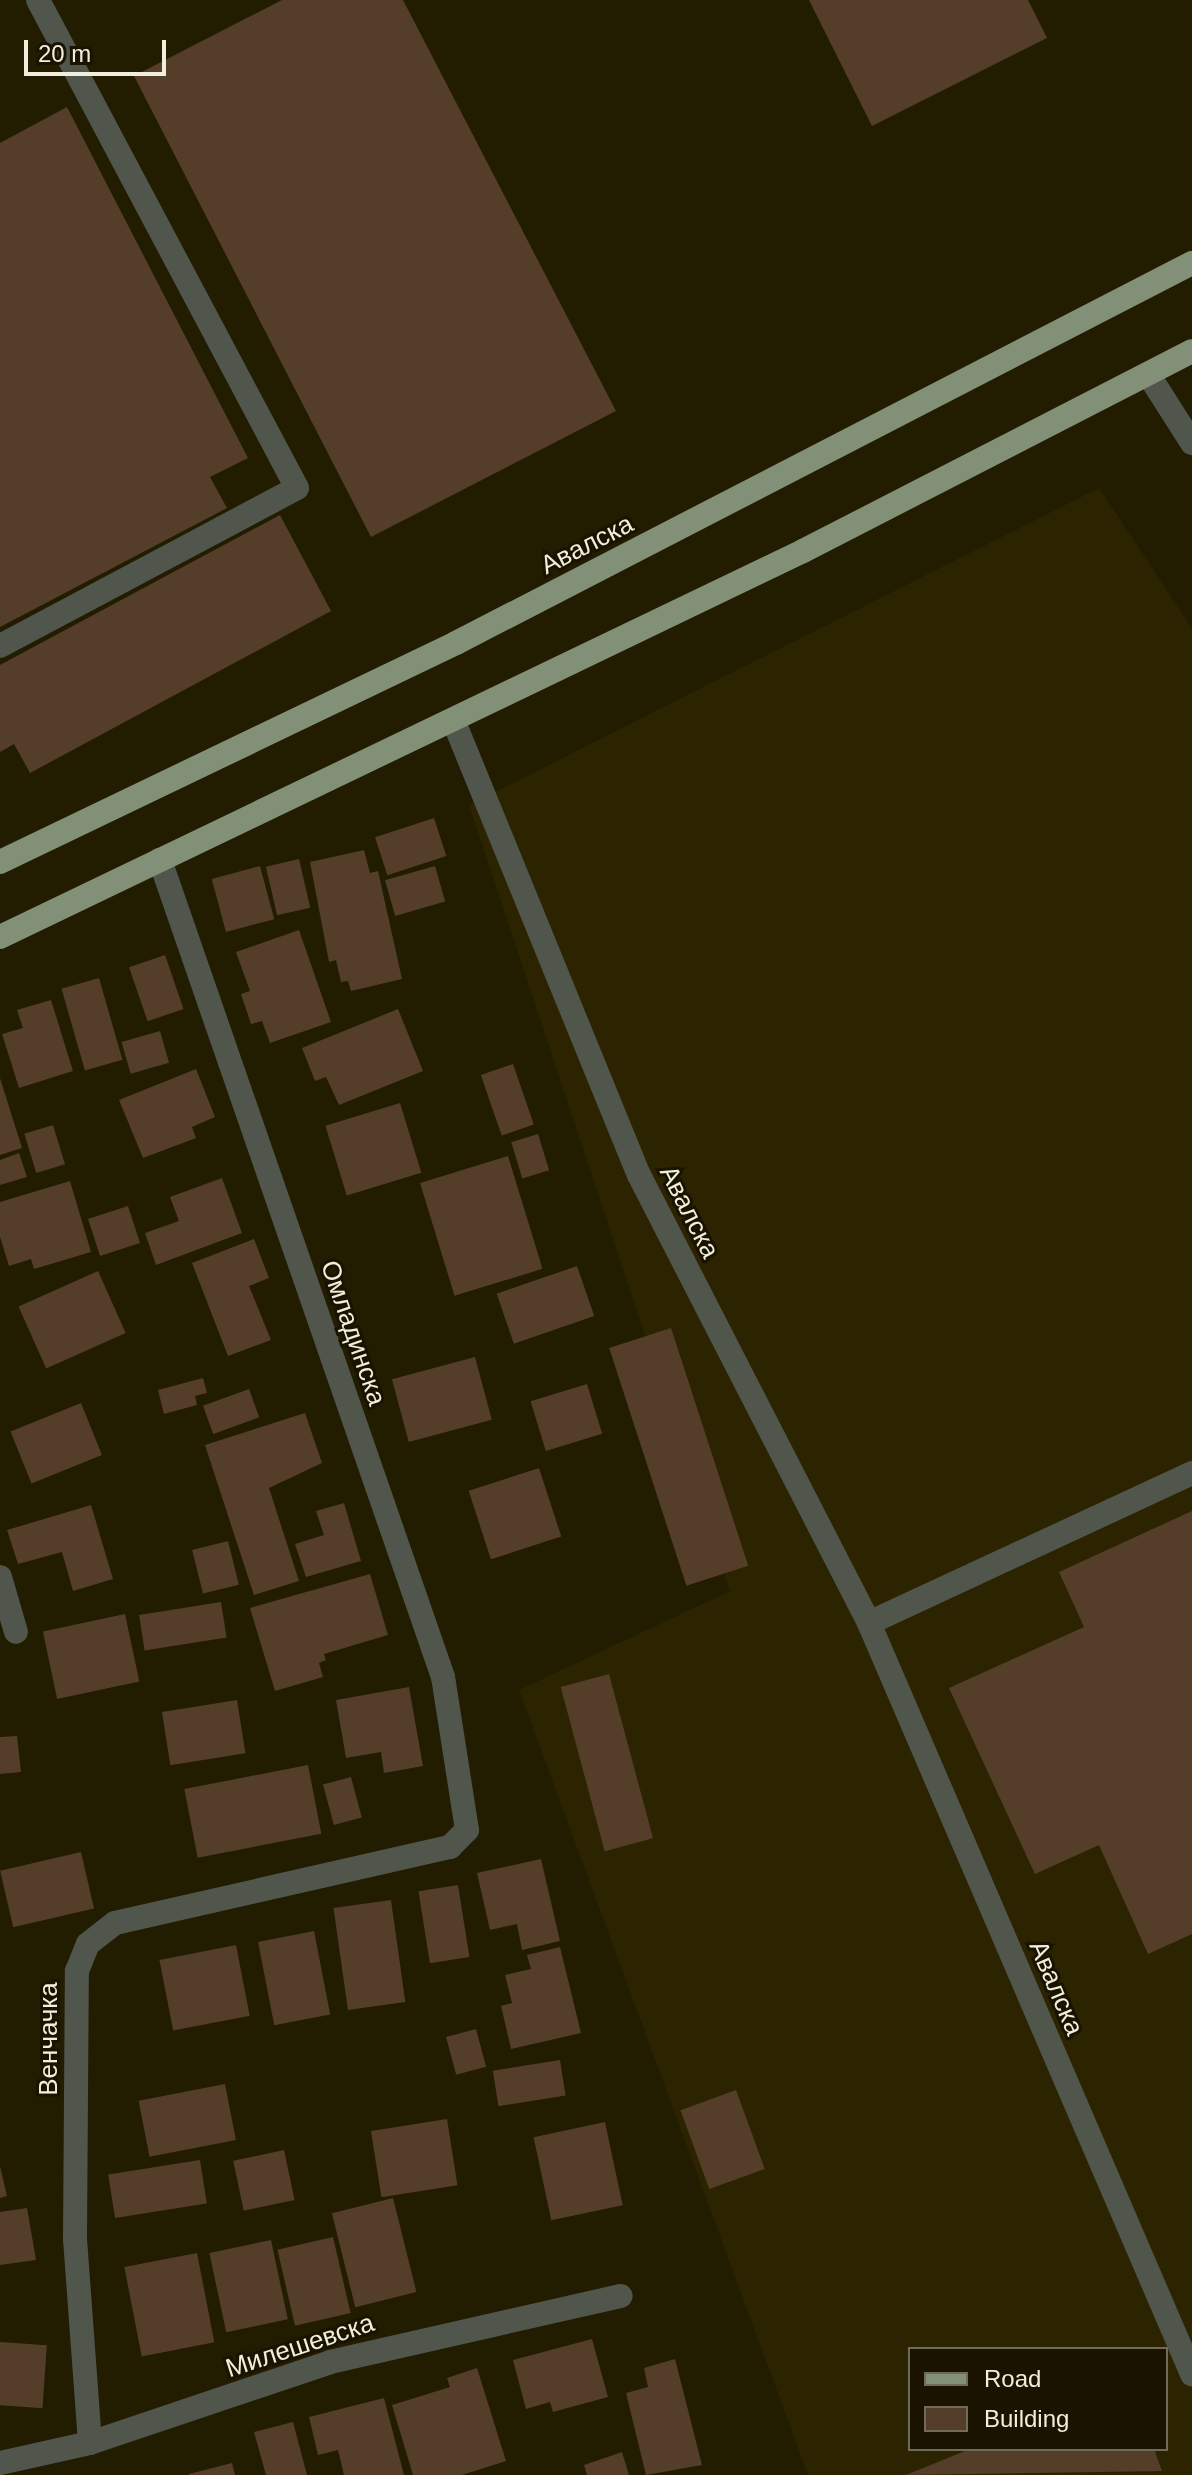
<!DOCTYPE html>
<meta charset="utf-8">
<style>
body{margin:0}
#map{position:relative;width:1192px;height:2475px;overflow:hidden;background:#221c01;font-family:Arial,sans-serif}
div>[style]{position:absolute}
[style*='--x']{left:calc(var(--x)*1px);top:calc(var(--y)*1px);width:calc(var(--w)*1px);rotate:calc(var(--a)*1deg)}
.built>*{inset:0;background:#2c2400}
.building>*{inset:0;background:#543e29;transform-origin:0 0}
.minor>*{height:24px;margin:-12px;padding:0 12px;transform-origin:12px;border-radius:12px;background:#50564b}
.major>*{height:24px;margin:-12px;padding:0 12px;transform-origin:12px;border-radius:12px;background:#839078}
span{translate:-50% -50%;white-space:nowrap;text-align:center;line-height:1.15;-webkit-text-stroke:6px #191300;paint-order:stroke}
.street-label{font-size:26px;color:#f1eedd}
.legend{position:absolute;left:908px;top:2347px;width:260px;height:104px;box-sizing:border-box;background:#191300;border:2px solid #6f6b58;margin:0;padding:10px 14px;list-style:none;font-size:24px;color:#f1eedd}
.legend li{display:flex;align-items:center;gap:16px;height:40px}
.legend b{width:40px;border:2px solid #6f6b58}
.scale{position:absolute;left:24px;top:40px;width:142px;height:36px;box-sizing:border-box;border:4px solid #f1eedd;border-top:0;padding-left:10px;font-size:24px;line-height:28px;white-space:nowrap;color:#f1eedd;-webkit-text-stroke:6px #191300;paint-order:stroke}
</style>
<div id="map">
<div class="built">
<div style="clip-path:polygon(evenodd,1099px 488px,1192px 628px,1192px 2475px,808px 2475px,519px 1690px,730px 1591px,469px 805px,1099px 488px,910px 2349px,1166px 2349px,1166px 2449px,910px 2449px,910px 2349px)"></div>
</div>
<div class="building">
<div style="clip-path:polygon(282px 0,403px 0,616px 411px,371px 537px,134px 76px)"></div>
<div style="clip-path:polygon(809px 0,1028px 0,1047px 38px,872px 126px)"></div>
<div style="clip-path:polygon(67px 107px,248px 458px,210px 477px,227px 508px,0 627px,0 143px)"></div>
<div style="clip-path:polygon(280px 515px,331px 611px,30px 773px,14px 744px,0 752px,0 665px)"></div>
<div style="left:434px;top:818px;width:40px;height:62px;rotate:72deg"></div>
<div style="clip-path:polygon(364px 850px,370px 873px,378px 871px,402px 979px,351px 991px,348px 981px,341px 982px,336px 960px,329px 962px,310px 862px)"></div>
<div style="left:299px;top:859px;width:50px;height:34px;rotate:77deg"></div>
<div style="left:260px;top:866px;width:55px;height:50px;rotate:75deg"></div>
<div style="left:435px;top:866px;width:37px;height:52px;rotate:74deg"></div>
<div style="clip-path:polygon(299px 930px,331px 1022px,270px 1043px,262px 1021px,251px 1024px,241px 994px,250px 991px,236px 952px)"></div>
<div style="left:165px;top:955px;width:57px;height:38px;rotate:71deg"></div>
<div style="left:99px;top:978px;width:85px;height:39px;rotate:74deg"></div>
<div style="clip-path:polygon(51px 1000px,73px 1071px,19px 1088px,2px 1034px,23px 1028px,17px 1010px)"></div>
<div style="clip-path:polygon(398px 1009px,423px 1071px,339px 1105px,326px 1077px,315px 1081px,302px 1048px)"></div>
<div style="left:160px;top:1031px;width:33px;height:40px;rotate:74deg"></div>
<div style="left:513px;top:1064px;width:64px;height:34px;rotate:71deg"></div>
<div style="clip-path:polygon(196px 1069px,215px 1117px,192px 1127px,196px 1138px,143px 1158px,119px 1100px)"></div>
<div style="clip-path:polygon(0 1078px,22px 1148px,0 1155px)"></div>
<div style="left:400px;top:1103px;width:73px;height:78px;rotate:73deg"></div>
<div style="left:53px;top:1125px;width:41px;height:30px;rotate:73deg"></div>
<div style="left:538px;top:1134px;width:38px;height:28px;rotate:73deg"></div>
<div style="clip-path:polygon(19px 1153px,27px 1177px,0 1185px,0 1160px)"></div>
<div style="left:508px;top:1156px;width:118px;height:92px;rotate:73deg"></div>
<div style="clip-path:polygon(222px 1178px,242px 1233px,156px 1265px,145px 1233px,179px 1221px,170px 1197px)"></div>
<div style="clip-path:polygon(70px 1181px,91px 1252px,34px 1269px,31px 1259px,9px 1266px,0 1237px,0 1202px)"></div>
<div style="left:128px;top:1206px;width:39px;height:42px;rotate:72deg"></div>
<div style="clip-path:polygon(254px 1239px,269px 1278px,249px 1286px,271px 1340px,228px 1356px,192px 1263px)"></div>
<div style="left:577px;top:1266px;width:53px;height:85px;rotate:71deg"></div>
<div style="left:98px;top:1271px;width:68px;height:87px;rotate:66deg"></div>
<div style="left:671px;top:1328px;width:250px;height:65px;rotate:72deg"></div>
<div style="left:475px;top:1357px;width:65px;height:86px;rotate:75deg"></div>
<div style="clip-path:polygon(203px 1378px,207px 1393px,195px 1396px,197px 1405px,164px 1414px,158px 1390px)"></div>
<div style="left:587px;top:1384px;width:52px;height:59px;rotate:73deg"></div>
<div style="left:249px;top:1389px;width:30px;height:49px;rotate:70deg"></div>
<div style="left:81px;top:1403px;width:56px;height:76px;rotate:68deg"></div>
<div style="clip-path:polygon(305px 1413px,322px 1463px,269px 1488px,299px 1581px,254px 1595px,205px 1445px)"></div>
<div style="left:539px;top:1468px;width:72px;height:74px;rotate:72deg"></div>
<div style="clip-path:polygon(344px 1503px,361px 1561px,306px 1577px,295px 1544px,324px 1535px,316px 1511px)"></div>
<div style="clip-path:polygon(91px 1505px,113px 1579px,73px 1591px,62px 1552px,18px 1564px,7px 1530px)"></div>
<div style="clip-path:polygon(1192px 1511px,1192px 1934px,1148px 1954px,1099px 1845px,1035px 1874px,949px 1688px,1084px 1627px,1059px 1572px)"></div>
<div style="left:228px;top:1541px;width:45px;height:37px;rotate:76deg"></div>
<div style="clip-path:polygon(370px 1574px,388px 1635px,324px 1654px,326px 1660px,319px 1663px,323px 1677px,275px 1691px,250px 1608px)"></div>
<div style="left:221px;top:1602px;width:36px;height:83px;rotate:81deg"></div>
<div style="left:125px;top:1614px;width:69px;height:84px;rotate:78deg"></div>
<div style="left:609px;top:1674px;width:170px;height:50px;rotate:75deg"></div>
<div style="clip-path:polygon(409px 1687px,423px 1766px,384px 1773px,381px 1752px,346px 1758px,336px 1700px)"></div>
<div style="left:237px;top:1700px;width:54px;height:76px;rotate:81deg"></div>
<div style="clip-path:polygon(17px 1736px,21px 1772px,0 1774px,0 1737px)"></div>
<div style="left:308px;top:1765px;width:70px;height:126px;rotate:79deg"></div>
<div style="left:351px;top:1777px;width:42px;height:29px;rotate:75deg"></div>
<div style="left:81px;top:1852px;width:58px;height:83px;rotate:77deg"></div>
<div style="clip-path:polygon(541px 1859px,560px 1941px,522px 1950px,517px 1924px,490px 1930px,477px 1873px)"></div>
<div style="left:458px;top:1885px;width:73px;height:40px;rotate:81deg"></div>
<div style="left:391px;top:1900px;width:103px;height:58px;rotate:82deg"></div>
<div style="left:314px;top:1931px;width:85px;height:57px;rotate:79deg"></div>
<div style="left:236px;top:1945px;width:72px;height:78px;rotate:79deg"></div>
<div style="clip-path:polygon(560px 1947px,581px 2033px,511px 2049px,501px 2006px,512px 2003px,505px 1975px,531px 1969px,527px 1955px)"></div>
<div style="left:476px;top:2029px;width:39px;height:31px;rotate:75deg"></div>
<div style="left:560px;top:2060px;width:36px;height:68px;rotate:81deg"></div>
<div style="left:225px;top:2084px;width:57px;height:88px;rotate:79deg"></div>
<div style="left:736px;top:2090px;width:84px;height:59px;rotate:70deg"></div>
<div style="left:447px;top:2119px;width:67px;height:77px;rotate:81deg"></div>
<div style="left:605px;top:2122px;width:85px;height:73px;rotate:78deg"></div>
<div style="left:284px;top:2150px;width:51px;height:52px;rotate:78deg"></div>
<div style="left:200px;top:2160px;width:44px;height:93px;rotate:81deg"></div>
<div style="clip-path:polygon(0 2166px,7px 2196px,0 2198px)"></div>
<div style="left:393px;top:2198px;width:97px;height:63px;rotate:76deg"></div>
<div style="clip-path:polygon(27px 2208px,36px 2260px,0 2265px,0 2212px)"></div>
<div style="left:333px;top:2237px;width:78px;height:57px;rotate:77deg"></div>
<div style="left:271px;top:2240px;width:81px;height:63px;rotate:78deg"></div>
<div style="left:197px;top:2253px;width:91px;height:74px;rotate:79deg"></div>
<div style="clip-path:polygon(592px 2339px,608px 2397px,553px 2412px,550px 2402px,526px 2409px,513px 2360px)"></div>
<div style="left:0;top:2342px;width:47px;height:63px;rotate:4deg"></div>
<div style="clip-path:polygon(675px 2359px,702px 2465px,646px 2475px,626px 2393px,648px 2387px,644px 2368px)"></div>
<div style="clip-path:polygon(477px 2368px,506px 2461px,462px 2475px,413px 2475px,392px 2405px,450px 2387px,447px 2378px)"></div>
<div style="clip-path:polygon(384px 2398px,404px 2475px,344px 2475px,338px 2450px,318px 2455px,309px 2417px)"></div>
<div style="clip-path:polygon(293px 2422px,307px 2475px,266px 2475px,254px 2432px)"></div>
<div style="clip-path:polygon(970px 2449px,1154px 2449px,1162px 2471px,906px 2475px)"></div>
<div style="clip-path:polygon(622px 2452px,629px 2475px,587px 2475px,584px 2465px)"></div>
<div style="clip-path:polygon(232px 2463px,235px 2475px,189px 2475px,189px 2474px)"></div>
</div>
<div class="minor">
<div style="--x:1148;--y:374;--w:82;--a:57.5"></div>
<div style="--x:0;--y:646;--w:336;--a:-28"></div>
<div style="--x:297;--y:488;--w:552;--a:-117.96"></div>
<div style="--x:454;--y:722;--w:489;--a:67.8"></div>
<div style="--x:639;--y:1175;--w:504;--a:62.82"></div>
<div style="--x:869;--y:1623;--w:818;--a:66.73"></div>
<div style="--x:0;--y:1577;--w:57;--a:73.8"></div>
<div style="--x:869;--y:1623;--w:356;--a:-24.9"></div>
<div style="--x:90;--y:2443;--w:205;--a:-94.2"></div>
<div style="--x:75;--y:2239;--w:268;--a:-89.6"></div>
<div style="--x:77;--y:1971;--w:29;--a:-68"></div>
<div style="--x:88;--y:1944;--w:34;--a:-38"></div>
<div style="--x:115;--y:1923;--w:344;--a:-12.8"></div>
<div style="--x:450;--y:1847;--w:24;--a:-45"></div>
<div style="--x:467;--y:1830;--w:155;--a:-98.9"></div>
<div style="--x:443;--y:1677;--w:865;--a:-109.11"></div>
<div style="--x:0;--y:2463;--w:92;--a:-12.5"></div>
<div style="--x:90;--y:2443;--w:253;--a:-18.6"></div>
<div style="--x:330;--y:2362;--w:298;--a:-12.8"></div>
</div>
<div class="major">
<div style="--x:0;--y:862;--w:506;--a:-25.65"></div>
<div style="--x:456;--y:643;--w:828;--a:-27.31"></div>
<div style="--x:0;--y:937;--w:891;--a:-25.67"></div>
<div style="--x:803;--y:551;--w:437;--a:-27.2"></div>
</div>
<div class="street-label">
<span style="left:587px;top:545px;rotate:-27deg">Авалска</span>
<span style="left:689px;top:1212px;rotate:63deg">Авалска</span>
<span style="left:353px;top:1333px;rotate:71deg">Омладинска</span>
<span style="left:1056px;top:1988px;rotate:67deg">Авалска</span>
<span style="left:49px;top:2039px;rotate:-90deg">Венчачка</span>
<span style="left:300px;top:2346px;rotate:-18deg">Милешевска</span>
</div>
<ul class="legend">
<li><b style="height:10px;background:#839078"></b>Road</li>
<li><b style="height:22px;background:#543e29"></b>Building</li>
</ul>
<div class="scale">20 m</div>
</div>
